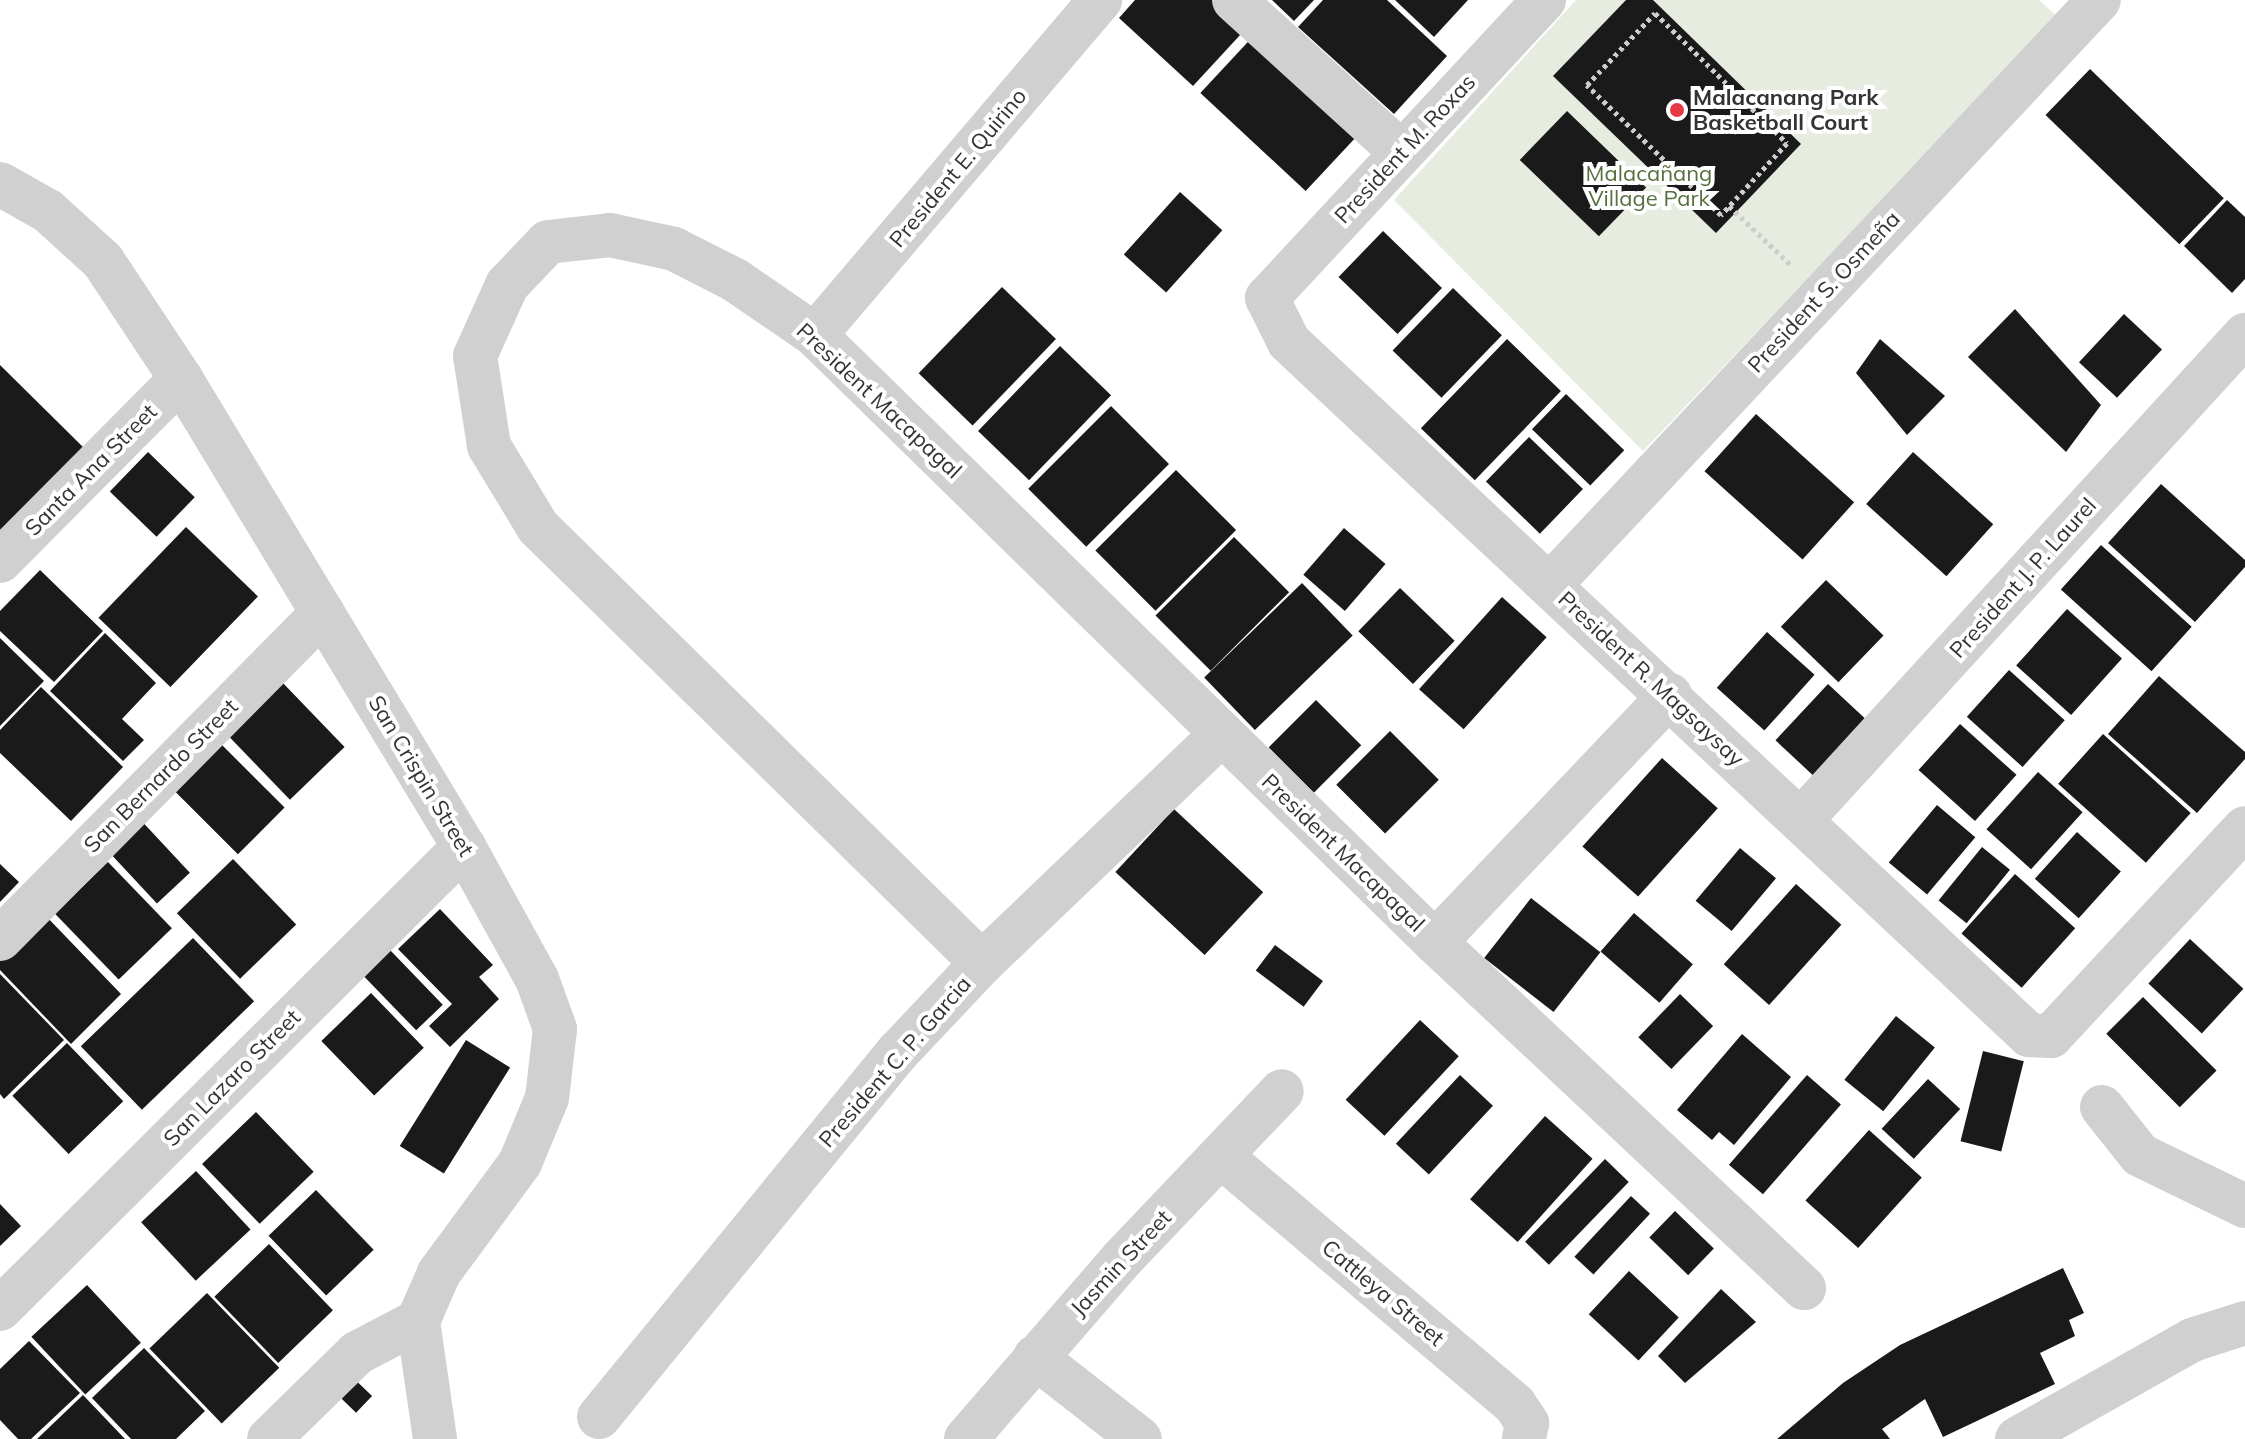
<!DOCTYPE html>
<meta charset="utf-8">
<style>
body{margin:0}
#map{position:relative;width:2245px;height:1439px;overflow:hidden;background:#fff;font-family:Mulish,sans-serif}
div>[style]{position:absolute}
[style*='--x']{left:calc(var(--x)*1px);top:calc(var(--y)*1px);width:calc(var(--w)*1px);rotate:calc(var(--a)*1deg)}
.green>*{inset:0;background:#e6ecdf}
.building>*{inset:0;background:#1a1a1a;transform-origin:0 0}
.path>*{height:5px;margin-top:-2.5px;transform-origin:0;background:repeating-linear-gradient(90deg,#cdcdcd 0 4px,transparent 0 8px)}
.minor>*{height:44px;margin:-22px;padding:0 22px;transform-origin:22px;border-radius:22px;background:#d0d0d0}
.dots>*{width:22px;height:22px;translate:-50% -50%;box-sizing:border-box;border:4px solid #fff;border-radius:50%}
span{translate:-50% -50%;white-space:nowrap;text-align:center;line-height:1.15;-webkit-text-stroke:8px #fff;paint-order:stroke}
.poi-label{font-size:22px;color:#333;font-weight:700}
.left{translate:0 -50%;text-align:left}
.street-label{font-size:22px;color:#333}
.park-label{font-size:22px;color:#56703f}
</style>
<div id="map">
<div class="green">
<div style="clip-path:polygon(1576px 0,2039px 0,2058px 17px,1643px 451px,1394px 200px)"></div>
</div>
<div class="building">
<div style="clip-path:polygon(1135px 0,1230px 0,1253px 21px,1193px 86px,1119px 18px)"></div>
<div style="clip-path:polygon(1272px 0,1314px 0,1294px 21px)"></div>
<div style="clip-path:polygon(1323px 0,1387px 0,1447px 56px,1394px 114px,1298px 27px)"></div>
<div style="clip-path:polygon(1395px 0,1468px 0,1434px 37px)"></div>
<div style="clip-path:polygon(1626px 0,1653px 0,1801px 144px,1716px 233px,1553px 76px)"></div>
<div style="left:1259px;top:30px;width:144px;height:86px;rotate:43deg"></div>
<div style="left:2090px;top:69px;width:186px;height:64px;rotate:44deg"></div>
<div style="left:1567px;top:111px;width:110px;height:68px;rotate:44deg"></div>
<div style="left:1180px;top:192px;width:57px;height:84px;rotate:42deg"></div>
<div style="clip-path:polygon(2227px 200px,2245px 217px,2245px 279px,2232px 293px,2184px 246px)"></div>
<div style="left:1383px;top:231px;width:82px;height:64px;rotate:44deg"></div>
<div style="left:1002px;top:287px;width:75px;height:120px;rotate:44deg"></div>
<div style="left:1453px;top:288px;width:68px;height:87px;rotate:44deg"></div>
<div style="clip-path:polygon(2015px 309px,2101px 405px,2066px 452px,1968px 357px)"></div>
<div style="left:2124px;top:314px;width:52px;height:66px;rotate:43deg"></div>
<div style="left:1507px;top:339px;width:75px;height:124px;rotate:44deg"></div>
<div style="clip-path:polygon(1880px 339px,1945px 396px,1907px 435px,1856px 373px)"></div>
<div style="left:1060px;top:346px;width:71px;height:118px;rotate:44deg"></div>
<div style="clip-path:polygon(0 365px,85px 449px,0 536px)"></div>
<div style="left:1566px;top:394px;width:81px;height:49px;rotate:44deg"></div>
<div style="left:1111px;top:406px;width:82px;height:117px;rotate:45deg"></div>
<div style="left:1756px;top:414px;width:132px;height:77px;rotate:42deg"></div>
<div style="left:1529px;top:437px;width:75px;height:62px;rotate:44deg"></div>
<div style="left:148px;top:452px;width:65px;height:55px;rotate:44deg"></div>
<div style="left:1913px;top:452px;width:108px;height:70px;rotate:42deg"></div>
<div style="left:1176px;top:470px;width:85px;height:114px;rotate:45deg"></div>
<div style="clip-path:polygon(2161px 484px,2245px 560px,2245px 567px,2195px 622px,2108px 543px)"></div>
<div style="left:186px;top:527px;width:100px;height:126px;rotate:44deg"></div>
<div style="left:1344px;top:528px;width:55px;height:62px;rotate:41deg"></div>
<div style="left:1234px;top:537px;width:78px;height:111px;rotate:45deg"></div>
<div style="left:2101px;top:545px;width:122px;height:60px;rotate:42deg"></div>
<div style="clip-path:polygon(40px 570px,103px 631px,54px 682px,0 631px,0 611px)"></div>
<div style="left:1826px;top:580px;width:80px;height:65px;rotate:44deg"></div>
<div style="left:1302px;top:583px;width:73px;height:136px;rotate:46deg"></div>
<div style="left:1400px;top:588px;width:76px;height:60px;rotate:44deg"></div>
<div style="left:1502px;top:597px;width:60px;height:124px;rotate:42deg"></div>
<div style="left:2067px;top:609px;width:74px;height:76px;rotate:42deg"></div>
<div style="left:1767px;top:632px;width:64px;height:75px;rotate:42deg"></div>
<div style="clip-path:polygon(105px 633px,156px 683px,122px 719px,144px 740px,123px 761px,50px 691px)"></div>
<div style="clip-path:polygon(0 638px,44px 681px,0 726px)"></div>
<div style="left:2009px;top:670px;width:75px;height:63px;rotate:42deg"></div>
<div style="clip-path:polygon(2159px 676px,2245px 752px,2245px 759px,2197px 813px,2108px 734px)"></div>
<div style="left:280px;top:680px;width:93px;height:76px;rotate:46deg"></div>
<div style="left:1828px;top:684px;width:54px;height:77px;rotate:43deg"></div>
<div style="clip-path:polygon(41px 687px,123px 767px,71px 821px,0 753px,0 730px)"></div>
<div style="left:1316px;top:700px;width:64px;height:67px;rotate:45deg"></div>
<div style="left:1960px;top:724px;width:76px;height:62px;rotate:42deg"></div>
<div style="left:1390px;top:731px;width:69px;height:76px;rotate:45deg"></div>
<div style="left:2103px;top:734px;width:118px;height:67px;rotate:42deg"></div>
<div style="left:216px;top:739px;width:97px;height:66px;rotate:45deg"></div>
<div style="left:1662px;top:758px;width:75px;height:119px;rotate:42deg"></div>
<div style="left:2038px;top:772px;width:60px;height:77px;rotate:42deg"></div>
<div style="left:1937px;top:805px;width:50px;height:75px;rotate:40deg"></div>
<div style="left:1174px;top:809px;width:122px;height:86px;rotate:43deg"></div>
<div style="left:136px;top:815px;width:79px;height:45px;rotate:47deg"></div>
<div style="left:2077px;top:832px;width:59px;height:63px;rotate:42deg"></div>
<div style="left:1982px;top:847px;width:36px;height:69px;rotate:39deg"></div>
<div style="left:1740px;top:848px;width:47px;height:69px;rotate:40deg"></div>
<div style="left:233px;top:859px;width:91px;height:78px;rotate:46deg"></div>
<div style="left:108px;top:862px;width:92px;height:74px;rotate:46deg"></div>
<div style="clip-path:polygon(0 864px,19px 882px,0 902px)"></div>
<div style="left:2015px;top:874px;width:81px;height:80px;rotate:42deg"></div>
<div style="left:1796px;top:884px;width:61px;height:108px;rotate:42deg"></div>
<div style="left:1531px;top:898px;width:88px;height:76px;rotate:38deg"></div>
<div style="clip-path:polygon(440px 909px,493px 965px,479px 977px,499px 999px,450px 1047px,429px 1026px,452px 1004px,398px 949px)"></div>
<div style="clip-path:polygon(43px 913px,121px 994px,71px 1044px,0 970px,0 956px)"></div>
<div style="left:1634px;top:913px;width:78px;height:51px;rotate:41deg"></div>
<div style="left:193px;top:938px;width:88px;height:156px;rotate:46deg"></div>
<div style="left:2190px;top:939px;width:73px;height:61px;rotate:43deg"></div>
<div style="left:1275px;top:945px;width:60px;height:32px;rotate:37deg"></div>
<div style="left:390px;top:950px;width:76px;height:37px;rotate:46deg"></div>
<div style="clip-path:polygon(0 974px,64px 1040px,4px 1099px,0 1094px)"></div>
<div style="left:371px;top:993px;width:76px;height:69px;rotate:46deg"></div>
<div style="left:1680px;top:994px;width:46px;height:60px;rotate:44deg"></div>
<div style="left:2143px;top:997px;width:104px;height:52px;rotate:45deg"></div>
<div style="left:1896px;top:1016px;width:50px;height:82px;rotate:39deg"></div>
<div style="left:1420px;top:1020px;width:53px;height:109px;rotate:43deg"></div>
<div style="clip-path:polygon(1742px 1034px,1791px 1077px,1734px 1145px,1719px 1132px,1712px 1140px,1677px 1110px)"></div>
<div style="left:466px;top:1040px;width:52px;height:125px;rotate:32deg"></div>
<div style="left:67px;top:1043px;width:81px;height:76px;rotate:46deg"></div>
<div style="left:1983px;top:1051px;width:42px;height:93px;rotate:14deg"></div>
<div style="left:1460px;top:1075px;width:45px;height:94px;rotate:43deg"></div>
<div style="left:1807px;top:1075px;width:45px;height:119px;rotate:41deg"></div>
<div style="left:1928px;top:1079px;width:44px;height:68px;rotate:43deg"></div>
<div style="left:256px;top:1112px;width:83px;height:75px;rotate:46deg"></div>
<div style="left:1545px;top:1116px;width:64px;height:112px;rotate:42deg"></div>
<div style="left:1869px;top:1130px;width:71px;height:95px;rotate:42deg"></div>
<div style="left:1605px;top:1159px;width:33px;height:115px;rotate:44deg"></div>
<div style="left:196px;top:1171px;width:80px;height:75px;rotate:47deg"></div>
<div style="left:316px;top:1190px;width:83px;height:66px;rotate:46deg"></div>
<div style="left:1631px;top:1196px;width:26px;height:83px;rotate:43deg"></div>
<div style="clip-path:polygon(0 1204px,21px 1226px,0 1246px)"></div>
<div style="left:1675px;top:1211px;width:54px;height:37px;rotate:44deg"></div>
<div style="left:269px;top:1244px;width:92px;height:76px;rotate:46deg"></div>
<div style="clip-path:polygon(2063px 1268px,2084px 1313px,2069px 1320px,2075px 1336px,2040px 1353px,2055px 1384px,1943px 1437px,1925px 1399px,1882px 1429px,1890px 1439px,1777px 1439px,1843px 1383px,1900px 1345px)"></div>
<div style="left:1629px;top:1271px;width:68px;height:59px;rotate:43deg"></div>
<div style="left:87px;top:1285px;width:79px;height:76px;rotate:47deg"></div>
<div style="clip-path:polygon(1721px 1289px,1756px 1322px,1685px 1383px,1658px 1356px)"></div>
<div style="left:207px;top:1293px;width:104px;height:80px;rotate:46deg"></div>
<div style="clip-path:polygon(29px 1341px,80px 1393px,31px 1439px,18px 1439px,0 1420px,0 1369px)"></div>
<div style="clip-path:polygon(144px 1348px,205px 1411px,176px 1439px,131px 1439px,92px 1398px)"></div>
<div style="left:344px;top:1369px;width:39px;height:23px;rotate:44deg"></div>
<div style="clip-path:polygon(83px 1395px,125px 1439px,37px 1439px)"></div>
</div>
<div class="path">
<div style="--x:1655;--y:13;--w:185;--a:44.6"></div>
<div style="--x:1787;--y:143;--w:98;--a:132.5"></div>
<div style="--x:1721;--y:215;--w:187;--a:-135.9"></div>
<div style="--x:1587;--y:85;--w:99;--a:-46.6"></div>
<div style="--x:1729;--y:206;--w:87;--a:43.6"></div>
</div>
<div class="minor">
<div style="--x:1234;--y:0;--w:227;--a:42.3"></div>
<div style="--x:1544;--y:0;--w:407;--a:132.9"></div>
<div style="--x:1267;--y:298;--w:49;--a:63.4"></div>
<div style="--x:1289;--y:342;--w:1014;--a:43.12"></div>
<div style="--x:2029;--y:1035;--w:22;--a:3"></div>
<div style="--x:2051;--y:1036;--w:284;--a:-47"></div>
<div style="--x:0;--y:184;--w:55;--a:29.4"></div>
<div style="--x:48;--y:211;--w:74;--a:42.3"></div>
<div style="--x:103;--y:261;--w:141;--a:56.5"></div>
<div style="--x:181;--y:379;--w:547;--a:58.84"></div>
<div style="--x:464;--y:847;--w:151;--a:61.1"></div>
<div style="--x:537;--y:979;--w:53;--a:70.2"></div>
<div style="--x:555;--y:1029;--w:69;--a:96.6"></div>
<div style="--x:547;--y:1098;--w:70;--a:112.6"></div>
<div style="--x:520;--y:1163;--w:137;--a:126.4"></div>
<div style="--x:439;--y:1273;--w:52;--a:113.6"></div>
<div style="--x:418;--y:1321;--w:119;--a:81.8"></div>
<div style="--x:815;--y:335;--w:440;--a:-49.6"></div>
<div style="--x:0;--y:561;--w:257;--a:-45.2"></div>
<div style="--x:1550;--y:585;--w:802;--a:-46.82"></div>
<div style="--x:1801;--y:820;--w:658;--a:-47.53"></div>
<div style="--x:0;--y:939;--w:459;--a:-45.3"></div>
<div style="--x:1435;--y:942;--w:341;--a:-46.4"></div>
<div style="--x:982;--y:963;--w:622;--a:-135.52"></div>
<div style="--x:538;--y:527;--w:95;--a:-121.2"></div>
<div style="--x:489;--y:446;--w:91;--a:-98.8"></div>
<div style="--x:475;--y:356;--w:78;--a:-65.7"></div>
<div style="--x:507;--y:285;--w:59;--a:-46.4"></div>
<div style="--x:548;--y:242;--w:62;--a:-6.4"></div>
<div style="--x:610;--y:235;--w:66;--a:12.3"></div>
<div style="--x:674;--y:249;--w:68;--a:26.9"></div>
<div style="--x:735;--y:280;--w:97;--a:34.5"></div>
<div style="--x:815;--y:335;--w:868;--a:44.39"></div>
<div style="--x:1435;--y:942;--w:506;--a:43.16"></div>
<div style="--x:2102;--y:1107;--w:61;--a:51.6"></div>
<div style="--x:2140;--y:1155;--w:117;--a:25.9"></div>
<div style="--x:1222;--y:1157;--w:384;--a:40.2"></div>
<div style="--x:1515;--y:1405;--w:22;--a:56"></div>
<div style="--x:1527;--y:1423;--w:16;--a:101"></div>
<div style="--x:0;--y:1309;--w:655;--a:-44.88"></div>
<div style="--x:1035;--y:1357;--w:133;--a:38"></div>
<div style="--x:599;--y:1417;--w:472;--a:-50.7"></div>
<div style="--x:898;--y:1052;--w:122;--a:-46.7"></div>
<div style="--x:982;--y:963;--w:332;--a:-43.7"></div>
<div style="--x:269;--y:1439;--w:123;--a:-44.3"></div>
<div style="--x:357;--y:1353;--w:69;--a:-27.7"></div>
<div style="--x:966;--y:1439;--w:237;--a:-49.1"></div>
<div style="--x:1121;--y:1260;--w:233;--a:-46.4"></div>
<div style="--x:2017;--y:1439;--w:201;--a:-29.5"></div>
<div style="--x:2192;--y:1340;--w:56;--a:-17.8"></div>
</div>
<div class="dots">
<div style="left:1677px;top:110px;background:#e63946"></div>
</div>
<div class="poi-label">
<span class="left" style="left:1693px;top:110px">Malacanang Park<br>Basketball Court</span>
</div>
<div class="street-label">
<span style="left:1405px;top:149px;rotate:-47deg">President M. Roxas</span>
<span style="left:958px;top:168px;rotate:-50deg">President E. Quirino</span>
<span style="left:1824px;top:292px;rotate:-47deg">President S. Osmeña</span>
<span style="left:879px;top:401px;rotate:43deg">President Macapagal</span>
<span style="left:91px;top:470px;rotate:-45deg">Santa Ana Street</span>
<span style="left:2023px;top:578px;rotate:-48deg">President J. P. Laurel</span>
<span style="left:1651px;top:679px;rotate:43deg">President R. Magsaysay</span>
<span style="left:161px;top:776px;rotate:-45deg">San Bernardo Street</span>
<span style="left:421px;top:776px;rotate:59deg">San Crispin Street</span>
<span style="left:1343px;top:853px;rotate:44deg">President Macapagal</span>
<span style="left:895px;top:1062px;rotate:-49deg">President C. P. Garcia</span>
<span style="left:232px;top:1078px;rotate:-45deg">San Lazaro Street</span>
<span style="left:1121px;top:1263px;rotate:-47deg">Jasmin Street</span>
<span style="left:1383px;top:1293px;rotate:40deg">Cattleya Street</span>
</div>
<div class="park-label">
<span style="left:1649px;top:186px">Malacañang<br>Village Park</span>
</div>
</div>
